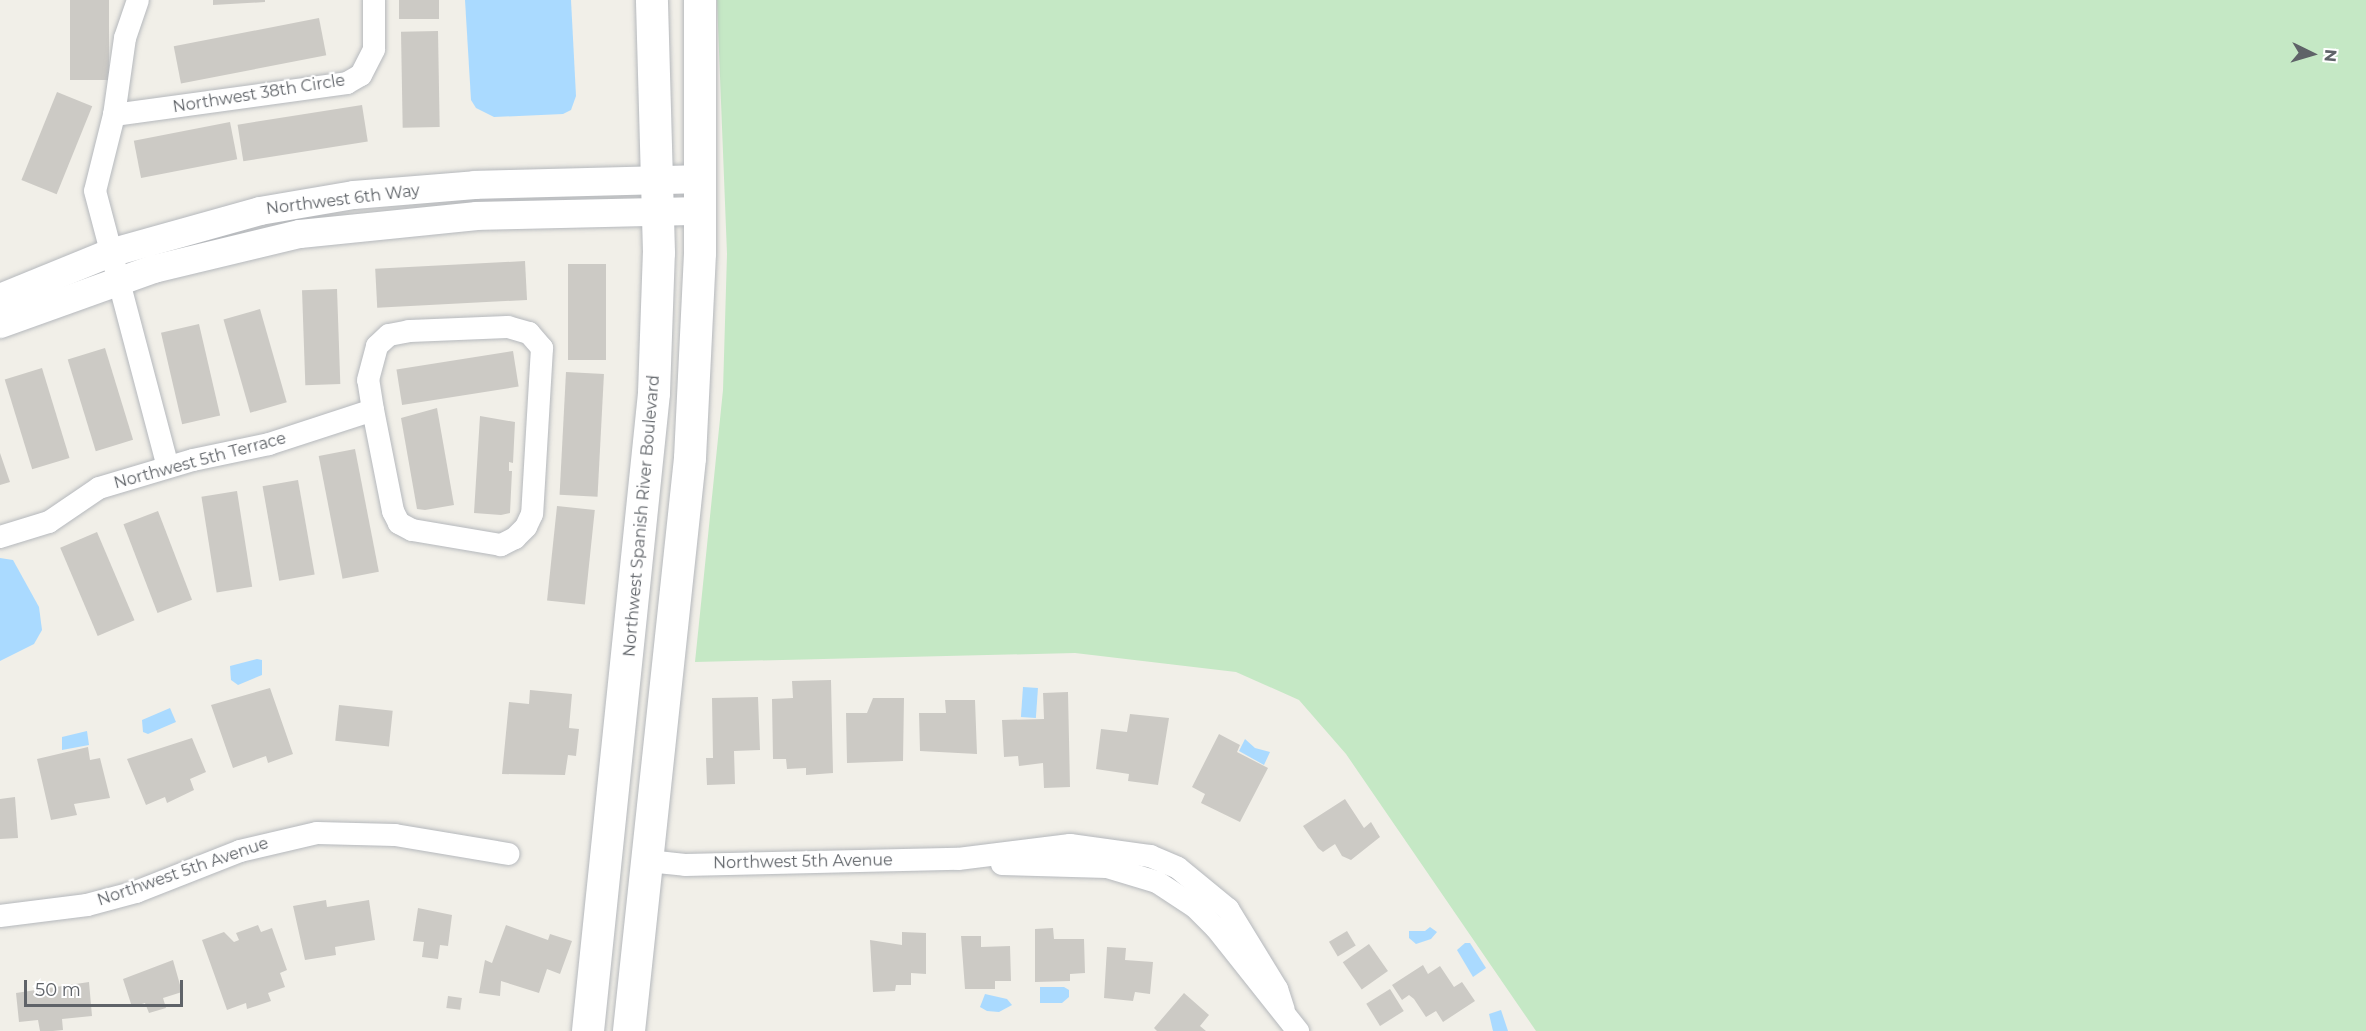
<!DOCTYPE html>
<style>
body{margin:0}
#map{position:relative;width:2366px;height:1031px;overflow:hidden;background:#f1efe8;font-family:Montserrat,sans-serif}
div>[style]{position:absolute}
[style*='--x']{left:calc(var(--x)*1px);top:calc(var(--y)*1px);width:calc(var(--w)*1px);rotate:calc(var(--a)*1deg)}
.green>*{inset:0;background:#c5e8c5}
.water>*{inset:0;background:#aadaff;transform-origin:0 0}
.building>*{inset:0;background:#cccac5;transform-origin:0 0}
.roads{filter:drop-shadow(0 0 2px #b5b8bc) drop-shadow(0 0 2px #b5b8bc)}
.minor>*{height:22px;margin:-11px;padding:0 11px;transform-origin:11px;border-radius:11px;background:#fff}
.tertiary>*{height:28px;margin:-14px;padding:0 14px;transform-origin:14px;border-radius:14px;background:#fff}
.secondary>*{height:32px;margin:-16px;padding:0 16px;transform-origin:16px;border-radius:16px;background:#fff}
span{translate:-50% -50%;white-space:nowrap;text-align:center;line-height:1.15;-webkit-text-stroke:4.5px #fff;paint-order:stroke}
.street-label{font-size:16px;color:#5f6368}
.north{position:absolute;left:2282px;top:24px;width:60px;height:60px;-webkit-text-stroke:4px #fff;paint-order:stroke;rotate:95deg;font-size:16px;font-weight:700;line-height:24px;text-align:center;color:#5f6368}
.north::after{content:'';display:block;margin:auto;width:21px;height:27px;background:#5f6368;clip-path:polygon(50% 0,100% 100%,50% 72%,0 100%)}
.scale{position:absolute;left:24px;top:980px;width:159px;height:27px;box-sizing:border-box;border:3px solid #5f6368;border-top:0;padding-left:8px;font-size:18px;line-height:21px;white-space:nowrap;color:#5f6368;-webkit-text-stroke:4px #fff;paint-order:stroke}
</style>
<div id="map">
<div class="green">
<div style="clip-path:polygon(717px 0,2366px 0,2366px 1031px,1536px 1031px,1346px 754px,1299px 700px,1236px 672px,1075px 653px,695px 662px,723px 390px,727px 254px)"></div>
</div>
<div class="water">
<div style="clip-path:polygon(465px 0,571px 0,576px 96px,571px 110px,563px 114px,494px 117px,476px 108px,471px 100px)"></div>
<div style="clip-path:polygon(0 558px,13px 560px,39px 607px,42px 630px,34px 644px,0 661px)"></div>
<div style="clip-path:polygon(257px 659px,262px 660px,262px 675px,238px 685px,231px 680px,230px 666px)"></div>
<div style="left:1023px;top:687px;width:15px;height:30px;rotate:4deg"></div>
<div style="clip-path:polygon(170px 708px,176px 722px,148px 734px,143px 732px,142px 720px)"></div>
<div style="clip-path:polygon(87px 731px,89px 745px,62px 750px,62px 737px)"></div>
<div style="clip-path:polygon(1245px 739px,1255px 748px,1270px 752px,1264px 765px,1239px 751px)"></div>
<div style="clip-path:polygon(1430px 927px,1437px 932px,1431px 939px,1416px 944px,1409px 938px,1409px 931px,1425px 931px)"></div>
<div style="clip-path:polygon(1465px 943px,1470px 943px,1486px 968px,1473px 977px,1457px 950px)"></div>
<div style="clip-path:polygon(1040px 987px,1064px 987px,1069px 990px,1069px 997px,1062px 1003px,1040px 1003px)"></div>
<div style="clip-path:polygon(985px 994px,1007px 999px,1012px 1005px,999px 1012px,987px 1011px,980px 1007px)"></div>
<div style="clip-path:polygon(1501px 1010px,1508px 1031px,1493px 1031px,1489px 1014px)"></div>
</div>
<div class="building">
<div style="left:70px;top:0;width:39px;height:80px"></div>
<div style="clip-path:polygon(213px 0,265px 0,265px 2px,213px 5px)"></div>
<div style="left:399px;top:0;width:40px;height:19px"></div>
<div style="left:319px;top:18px;width:38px;height:148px;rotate:79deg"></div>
<div style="left:438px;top:31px;width:96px;height:37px;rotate:89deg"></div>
<div style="left:57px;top:92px;width:38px;height:95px;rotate:22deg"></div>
<div style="left:362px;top:105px;width:37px;height:126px;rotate:81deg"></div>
<div style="left:230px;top:122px;width:38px;height:98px;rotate:79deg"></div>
<div style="left:525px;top:261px;width:39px;height:150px;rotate:87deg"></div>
<div style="left:568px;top:264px;width:38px;height:96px"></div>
<div style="left:337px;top:289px;width:95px;height:35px;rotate:88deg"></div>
<div style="left:260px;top:309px;width:97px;height:38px;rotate:74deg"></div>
<div style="left:199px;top:324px;width:94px;height:39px;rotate:77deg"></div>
<div style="left:105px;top:348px;width:96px;height:39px;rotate:73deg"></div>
<div style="left:513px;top:351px;width:36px;height:118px;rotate:81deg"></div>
<div style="left:42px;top:368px;width:94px;height:39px;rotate:73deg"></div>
<div style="left:566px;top:372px;width:38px;height:123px;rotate:3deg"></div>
<div style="clip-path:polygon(437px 408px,454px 505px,425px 510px,417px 509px,401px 418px)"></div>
<div style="clip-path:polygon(480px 416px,515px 422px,513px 463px,509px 462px,509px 471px,512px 471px,510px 513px,501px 515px,474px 513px)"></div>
<div style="left:355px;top:449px;width:125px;height:37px;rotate:79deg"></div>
<div style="clip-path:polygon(0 453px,10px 482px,0 485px)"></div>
<div style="left:298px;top:480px;width:96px;height:36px;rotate:80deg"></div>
<div style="left:237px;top:491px;width:97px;height:36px;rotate:81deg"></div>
<div style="left:557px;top:506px;width:38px;height:95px;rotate:6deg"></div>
<div style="left:158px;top:511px;width:95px;height:37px;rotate:69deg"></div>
<div style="left:97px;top:532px;width:96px;height:40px;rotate:67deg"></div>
<div style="clip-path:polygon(831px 680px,833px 773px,806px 775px,806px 768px,787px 769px,786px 759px,773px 759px,772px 699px,793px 698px,792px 681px)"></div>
<div style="clip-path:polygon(270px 688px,293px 754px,268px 763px,266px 756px,233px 768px,211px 705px)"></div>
<div style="clip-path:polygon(530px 690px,572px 694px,569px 728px,579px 729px,576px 756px,568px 755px,565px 775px,502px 774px,509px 702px,529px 704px)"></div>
<div style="clip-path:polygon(1068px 692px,1070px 787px,1044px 788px,1043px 763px,1019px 766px,1018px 756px,1004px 757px,1002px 720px,1044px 719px,1043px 693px)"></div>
<div style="clip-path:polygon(758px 697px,760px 750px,734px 751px,735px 784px,707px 785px,706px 758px,713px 758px,712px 698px)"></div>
<div style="clip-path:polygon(873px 698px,904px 698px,903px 761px,847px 763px,846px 713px,867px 713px)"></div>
<div style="clip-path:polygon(945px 700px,975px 700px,977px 754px,920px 751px,919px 713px,946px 713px)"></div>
<div style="left:339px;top:705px;width:54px;height:36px;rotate:6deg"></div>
<div style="clip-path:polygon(1130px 714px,1169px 718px,1158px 785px,1128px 781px,1129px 774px,1096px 769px,1101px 729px,1127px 732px)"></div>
<div style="clip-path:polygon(1219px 734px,1240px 745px,1237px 752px,1268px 768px,1240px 822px,1201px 803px,1205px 794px,1192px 787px)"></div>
<div style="clip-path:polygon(192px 738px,206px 772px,190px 779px,194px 790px,167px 803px,165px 797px,146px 805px,127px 759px)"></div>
<div style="clip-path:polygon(88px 747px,90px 760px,100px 758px,110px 798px,74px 804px,77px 815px,51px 820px,37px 759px)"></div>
<div style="clip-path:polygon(15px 797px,18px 838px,0 839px,0 799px)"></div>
<div style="clip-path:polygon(1345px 799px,1364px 828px,1371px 822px,1380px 837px,1351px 860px,1342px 856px,1335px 844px,1323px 852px,1318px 848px,1303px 826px)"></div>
<div style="clip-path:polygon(326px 900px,327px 907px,369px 900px,375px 940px,335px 947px,336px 955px,305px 960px,293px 906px)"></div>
<div style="clip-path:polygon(418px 908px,452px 915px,448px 946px,440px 945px,438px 959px,422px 957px,424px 942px,413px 941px)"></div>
<div style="clip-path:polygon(258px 925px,261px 932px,272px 928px,287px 970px,280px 973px,285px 987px,268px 993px,271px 1001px,247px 1009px,246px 1003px,227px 1010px,202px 940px,224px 932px,234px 942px,239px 940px,236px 933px)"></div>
<div style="clip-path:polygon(506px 925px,548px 940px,550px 934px,572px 941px,560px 974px,547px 969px,539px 993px,501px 981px,500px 996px,479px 993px,485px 960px,492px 963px)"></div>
<div style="clip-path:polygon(1053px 928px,1054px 939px,1084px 939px,1085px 973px,1070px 974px,1070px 981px,1035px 982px,1035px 929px)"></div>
<div style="left:1347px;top:931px;width:17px;height:21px;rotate:59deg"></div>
<div style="clip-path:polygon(902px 932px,926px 933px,926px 974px,911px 973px,911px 985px,896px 985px,895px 991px,873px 992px,870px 940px,902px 945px)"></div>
<div style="clip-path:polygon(961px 936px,981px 936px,981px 947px,1010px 946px,1011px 981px,995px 981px,995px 989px,965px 989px)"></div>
<div style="left:1369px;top:944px;width:33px;height:32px;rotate:55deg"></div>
<div style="clip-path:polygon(1107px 947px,1126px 948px,1125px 960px,1153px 962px,1150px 994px,1135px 992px,1133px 1001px,1104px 998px)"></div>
<div style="clip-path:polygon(173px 960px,182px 992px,163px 998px,166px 1008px,149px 1013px,145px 1003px,132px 1007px,123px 979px)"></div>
<div style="clip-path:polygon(1423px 965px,1428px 974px,1440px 966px,1454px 987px,1462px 982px,1475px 1001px,1443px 1022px,1436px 1011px,1426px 1017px,1414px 999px,1409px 995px,1402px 1000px,1392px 985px)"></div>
<div style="clip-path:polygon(89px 982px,92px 1016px,62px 1019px,63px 1030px,53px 1031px,40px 1031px,38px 1020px,19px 1022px,16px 993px)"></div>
<div style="left:1390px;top:989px;width:26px;height:28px;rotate:58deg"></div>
<div style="clip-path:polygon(1184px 993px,1209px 1015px,1200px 1026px,1206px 1031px,1157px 1031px,1154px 1028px)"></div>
<div style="left:448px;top:996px;width:14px;height:12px;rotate:8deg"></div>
</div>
<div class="roads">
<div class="minor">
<div style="--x:138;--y:0;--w:40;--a:108.9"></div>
<div style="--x:125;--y:38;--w:78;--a:98.1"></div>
<div style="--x:114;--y:115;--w:78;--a:104"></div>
<div style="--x:95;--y:191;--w:285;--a:75.2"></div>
<div style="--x:114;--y:115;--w:235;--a:-7.8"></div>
<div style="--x:347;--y:83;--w:16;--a:-30"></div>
<div style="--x:361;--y:75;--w:29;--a:-63"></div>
<div style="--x:374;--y:49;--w:49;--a:-90"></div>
<div style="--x:508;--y:327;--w:22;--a:16"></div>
<div style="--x:529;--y:333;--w:20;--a:49"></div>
<div style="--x:542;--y:348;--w:166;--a:93.4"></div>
<div style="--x:532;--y:514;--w:14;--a:115"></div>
<div style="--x:526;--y:527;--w:16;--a:135"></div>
<div style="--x:515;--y:538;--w:16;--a:153"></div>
<div style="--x:501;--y:545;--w:90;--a:-170.4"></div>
<div style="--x:412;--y:530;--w:15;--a:-152"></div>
<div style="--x:399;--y:523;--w:13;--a:-117"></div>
<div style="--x:393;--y:511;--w:103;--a:-101.2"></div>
<div style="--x:373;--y:410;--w:30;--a:-99"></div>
<div style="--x:368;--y:380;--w:35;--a:-75"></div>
<div style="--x:377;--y:346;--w:16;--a:-43"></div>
<div style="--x:389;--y:335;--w:20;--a:-11"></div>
<div style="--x:409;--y:331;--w:99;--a:-2.3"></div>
<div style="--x:0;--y:537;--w:51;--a:-17"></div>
<div style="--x:49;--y:522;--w:60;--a:-34.2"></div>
<div style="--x:99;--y:488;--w:98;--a:-16.6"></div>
<div style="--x:193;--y:460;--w:78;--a:-11.9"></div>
<div style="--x:269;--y:444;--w:109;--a:-18.1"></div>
<div style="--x:648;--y:861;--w:37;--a:6"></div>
<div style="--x:685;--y:865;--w:273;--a:-1.3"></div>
<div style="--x:958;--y:859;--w:113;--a:-7.1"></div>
<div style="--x:1070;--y:845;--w:81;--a:7.8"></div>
<div style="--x:1150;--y:856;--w:30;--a:23"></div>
<div style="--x:1178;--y:868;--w:65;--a:39.4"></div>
<div style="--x:1228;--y:909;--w:94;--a:58.5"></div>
<div style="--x:1277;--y:989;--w:22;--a:72"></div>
<div style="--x:1002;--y:864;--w:105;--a:1.6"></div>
<div style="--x:1107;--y:867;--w:52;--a:16.7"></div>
<div style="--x:1157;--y:882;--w:45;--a:33.3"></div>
<div style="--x:1195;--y:907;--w:30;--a:45"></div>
<div style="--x:1216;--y:928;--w:132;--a:51.5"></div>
<div style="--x:0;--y:916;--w:88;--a:-7.2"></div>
<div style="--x:87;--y:905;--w:51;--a:-14.9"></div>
<div style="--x:136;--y:892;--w:112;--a:-21.5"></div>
<div style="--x:240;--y:851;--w:79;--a:-13.2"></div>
<div style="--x:317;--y:833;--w:78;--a:1.5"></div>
<div style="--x:395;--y:835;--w:115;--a:9.5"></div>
</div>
<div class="tertiary">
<div style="--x:0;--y:298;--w:119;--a:-22.2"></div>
<div style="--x:110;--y:253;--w:156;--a:-15.6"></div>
<div style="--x:260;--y:211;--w:95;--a:-9.7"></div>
<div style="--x:354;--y:195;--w:121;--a:-4.7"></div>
<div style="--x:475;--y:185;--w:225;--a:-1.5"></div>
<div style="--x:0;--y:324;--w:164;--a:-19.7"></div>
<div style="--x:154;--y:269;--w:150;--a:-13.5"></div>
<div style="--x:300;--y:234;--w:178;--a:-5.8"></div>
<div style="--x:477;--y:216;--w:223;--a:-1.3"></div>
</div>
<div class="secondary">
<div style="--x:588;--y:1031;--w:641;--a:-84.09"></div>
<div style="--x:654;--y:393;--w:140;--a:-88"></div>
<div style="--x:659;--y:253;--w:253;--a:-91.6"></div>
<div style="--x:629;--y:1031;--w:576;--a:-83.92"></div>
<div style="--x:690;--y:458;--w:205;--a:-87.2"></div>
<div style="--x:700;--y:253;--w:253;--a:-90"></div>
</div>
</div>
<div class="street-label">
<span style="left:259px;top:94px;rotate:-9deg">Northwest 38th Circle</span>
<span style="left:343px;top:200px;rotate:-7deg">Northwest 6th Way</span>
<span style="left:200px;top:461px;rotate:-15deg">Northwest 5th Terrace</span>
<span style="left:642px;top:516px;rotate:-85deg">Northwest Spanish River Boulevard</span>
<span style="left:803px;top:862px;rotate:-1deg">Northwest 5th Avenue</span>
<span style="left:183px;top:872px;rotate:-19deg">Northwest 5th Avenue</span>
</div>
<div class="north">N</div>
<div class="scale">50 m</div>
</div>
